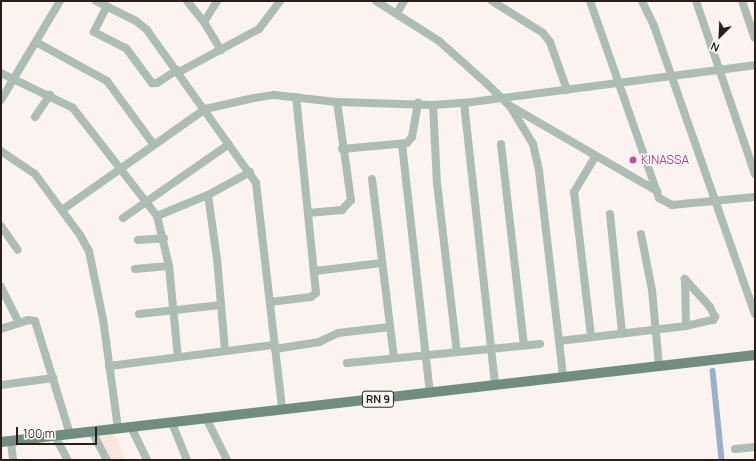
<!DOCTYPE html>
<style>
body{margin:0}
#map{position:relative;width:756px;height:461px;overflow:hidden;background:#fbf3ef;font-family:Manrope,sans-serif}
div>[style]{position:absolute}
[style*='--x']{left:calc(var(--x)*1px);top:calc(var(--y)*1px);width:calc(var(--w)*1px);rotate:calc(var(--a)*1deg)}
.built>*{inset:0;background:#f9e7df}
.canal>*{height:5.5px;margin:-2.75px;padding:0 2.75px;transform-origin:2.75px;border-radius:2.75px;background:#96b0ce}
.minor>*{height:8px;margin:-4px;padding:0 4px;transform-origin:4px;border-radius:4px;background:#acbdb6}
.major>*{height:10px;margin:-5px;padding:0 5px;transform-origin:5px;border-radius:5px;background:#6f8e81}
.dots>*{width:11px;height:11px;translate:-50% -50%;box-sizing:border-box;border:2px solid #fff;border-radius:50%}
span{translate:-50% -50%;white-space:nowrap;text-align:center;line-height:1.15;-webkit-text-stroke:3px #fff;paint-order:stroke}
.shield-label span{padding:1px 3px;background:#fff;border:1px solid;border-radius:3px;-webkit-text-stroke-width:0}
.shield-label{font-size:11px;color:#2b1d17;font-weight:700}
.hotel-label{font-size:12px;color:#b23c85}
.left{translate:0 -50%;text-align:left}
.frame{position:absolute;inset:0;border:2px solid #2b1d17;pointer-events:none}
.north{position:absolute;left:700px;top:16px;width:40px;height:40px;-webkit-text-stroke:3px #fff;paint-order:stroke;rotate:204deg;font-size:11px;font-weight:700;line-height:16px;text-align:center;color:#2b1d17}
.north::after{content:'';display:block;margin:auto;width:14px;height:18px;background:#2b1d17;clip-path:polygon(50% 0,100% 100%,50% 72%,0 100%)}
.scale{position:absolute;left:16px;top:427px;width:81px;height:18px;box-sizing:border-box;border:2px solid #2b1d17;border-top:0;padding-left:5px;font-size:12px;line-height:14px;white-space:nowrap;color:#2b1d17;-webkit-text-stroke:3px #fff;paint-order:stroke}
</style>
<div id="map">
<div class="built">
<div style="clip-path:polygon(115px 434px,125px 459px,108px 460px,97px 437px)"></div>
</div>
<div class="canal">
<div style="--x:713;--y:371;--w:89;--a:84.2"></div>
</div>
<div class="minor">
<div style="--x:96;--y:1;--w:45;--a:26.6"></div>
<div style="--x:136;--y:21;--w:14;--a:39"></div>
<div style="--x:147;--y:30;--w:188;--a:54.5"></div>
<div style="--x:256;--y:183;--w:227;--a:83.4"></div>
<div style="--x:187;--y:1;--w:27;--a:51"></div>
<div style="--x:204;--y:22;--w:33;--a:59"></div>
<div style="--x:376;--y:1;--w:75;--a:32.4"></div>
<div style="--x:439;--y:41;--w:62;--a:41.7"></div>
<div style="--x:485;--y:82;--w:35;--a:44"></div>
<div style="--x:510;--y:106;--w:44;--a:58.8"></div>
<div style="--x:533;--y:144;--w:28;--a:77"></div>
<div style="--x:539;--y:171;--w:206;--a:83.3"></div>
<div style="--x:492;--y:1;--w:60;--a:32.1"></div>
<div style="--x:543;--y:33;--w:11;--a:52"></div>
<div style="--x:550;--y:42;--w:51;--a:70.5"></div>
<div style="--x:590;--y:1;--w:209;--a:70.7"></div>
<div style="--x:659;--y:198;--w:15;--a:28"></div>
<div style="--x:672;--y:205;--w:83;--a:-5.5"></div>
<div style="--x:642;--y:1;--w:28;--a:64"></div>
<div style="--x:654;--y:26;--w:305;--a:70.7"></div>
<div style="--x:696;--y:1;--w:183;--a:71.2"></div>
<div style="--x:742;--y:1;--w:39;--a:71"></div>
<div style="--x:107;--y:6;--w:29;--a:117"></div>
<div style="--x:94;--y:32;--w:36;--a:27"></div>
<div style="--x:126;--y:48;--w:44;--a:53.4"></div>
<div style="--x:152;--y:83;--w:5;--a:0"></div>
<div style="--x:157;--y:83;--w:24;--a:-33"></div>
<div style="--x:397;--y:13;--w:14;--a:-60"></div>
<div style="--x:204;--y:22;--w:25;--a:-58"></div>
<div style="--x:36;--y:42;--w:81;--a:28.8"></div>
<div style="--x:107;--y:81;--w:79;--a:53.7"></div>
<div style="--x:179;--y:72;--w:91;--a:-28.3"></div>
<div style="--x:259;--y:29;--w:35;--a:-53"></div>
<div style="--x:1;--y:73;--w:80;--a:25.9"></div>
<div style="--x:73;--y:108;--w:137;--a:52.1"></div>
<div style="--x:157;--y:216;--w:51;--a:76.5"></div>
<div style="--x:169;--y:266;--w:91;--a:84.4"></div>
<div style="--x:1;--y:100;--w:115;--a:-59.2"></div>
<div style="--x:464;--y:103;--w:284;--a:83.7"></div>
<div style="--x:433;--y:105;--w:78;--a:87.1"></div>
<div style="--x:437;--y:183;--w:170;--a:83.3"></div>
<div style="--x:512;--y:107;--w:168;--a:30.1"></div>
<div style="--x:35;--y:117;--w:27;--a:-56"></div>
<div style="--x:402;--y:144;--w:250;--a:83.6"></div>
<div style="--x:501;--y:144;--w:202;--a:83.5"></div>
<div style="--x:342;--y:149;--w:65;--a:-5.3"></div>
<div style="--x:407;--y:143;--w:8;--a:-50"></div>
<div style="--x:412;--y:137;--w:35;--a:-80"></div>
<div style="--x:1;--y:151;--w:41;--a:34.1"></div>
<div style="--x:35;--y:174;--w:76;--a:53.6"></div>
<div style="--x:80;--y:235;--w:18;--a:61"></div>
<div style="--x:89;--y:251;--w:69;--a:78.4"></div>
<div style="--x:103;--y:319;--w:110;--a:82.2"></div>
<div style="--x:372;--y:179;--w:179;--a:83"></div>
<div style="--x:208;--y:195;--w:65;--a:82"></div>
<div style="--x:217;--y:259;--w:92;--a:85"></div>
<div style="--x:62;--y:210;--w:175;--a:-35.2"></div>
<div style="--x:205;--y:109;--w:50;--a:-12.7"></div>
<div style="--x:254;--y:98;--w:20;--a:-9"></div>
<div style="--x:274;--y:95;--w:63;--a:6.3"></div>
<div style="--x:337;--y:102;--w:96;--a:1.8"></div>
<div style="--x:433;--y:105;--w:31;--a:-4"></div>
<div style="--x:464;--y:103;--w:293;--a:-7.4"></div>
<div style="--x:308;--y:213;--w:34;--a:-5"></div>
<div style="--x:342;--y:210;--w:13;--a:-48"></div>
<div style="--x:351;--y:200;--w:99;--a:-98.1"></div>
<div style="--x:610;--y:214;--w:120;--a:84.2"></div>
<div style="--x:157;--y:216;--w:55;--a:-22.4"></div>
<div style="--x:208;--y:195;--w:48;--a:-28.7"></div>
<div style="--x:123;--y:218;--w:129;--a:-34.9"></div>
<div style="--x:1;--y:226;--w:29;--a:55"></div>
<div style="--x:641;--y:234;--w:57;--a:78.9"></div>
<div style="--x:652;--y:290;--w:76;--a:84.7"></div>
<div style="--x:138;--y:240;--w:26;--a:-4"></div>
<div style="--x:135;--y:269;--w:34;--a:-5"></div>
<div style="--x:315;--y:271;--w:67;--a:-6.8"></div>
<div style="--x:1;--y:287;--w:40;--a:63.4"></div>
<div style="--x:270;--y:302;--w:41;--a:-7"></div>
<div style="--x:311;--y:297;--w:6;--a:-39"></div>
<div style="--x:316;--y:293;--w:197;--a:-95.8"></div>
<div style="--x:139;--y:314;--w:81;--a:-6.3"></div>
<div style="--x:1;--y:329;--w:28;--a:-18"></div>
<div style="--x:28;--y:320;--w:7;--a:8"></div>
<div style="--x:35;--y:321;--w:118;--a:72.8"></div>
<div style="--x:591;--y:336;--w:145;--a:-96.7"></div>
<div style="--x:574;--y:192;--w:41;--a:-59"></div>
<div style="--x:559;--y:341;--w:128;--a:-6.7"></div>
<div style="--x:686;--y:326;--w:28;--a:-13"></div>
<div style="--x:713;--y:320;--w:4;--a:-56"></div>
<div style="--x:715;--y:317;--w:11;--a:-117"></div>
<div style="--x:710;--y:307;--w:38;--a:-132"></div>
<div style="--x:685;--y:279;--w:47;--a:88.8"></div>
<div style="--x:275;--y:349;--w:45;--a:-9"></div>
<div style="--x:319;--y:342;--w:21;--a:-25"></div>
<div style="--x:338;--y:333;--w:52;--a:-6.6"></div>
<div style="--x:347;--y:363;--w:194;--a:-5.6"></div>
<div style="--x:109;--y:366;--w:166;--a:-7.3"></div>
<div style="--x:1;--y:385;--w:53;--a:-7.5"></div>
<div style="--x:206;--y:418;--w:47;--a:63.4"></div>
<div style="--x:172;--y:423;--w:40;--a:68"></div>
<div style="--x:131;--y:427;--w:37;--a:64"></div>
<div style="--x:92;--y:432;--w:32;--a:62"></div>
<div style="--x:55;--y:436;--w:27;--a:62"></div>
<div style="--x:11;--y:441;--w:19;--a:84"></div>
<div style="--x:735;--y:449;--w:20;--a:-6"></div>
</div>
<div class="major">
<div style="--x:1;--y:442;--w:759;--a:-6.58"></div>
</div>
<div class="dots">
<div style="left:633px;top:160px;background:#d1479c"></div>
</div>
<div class="shield-label">
<span style="left:378px;top:399px">RN 9</span>
</div>
<div class="hotel-label">
<span class="left" style="left:641px;top:160px">KINASSA</span>
</div>
<div class="frame"></div>
<div class="north">N</div>
<div class="scale">100 m</div>
</div>
